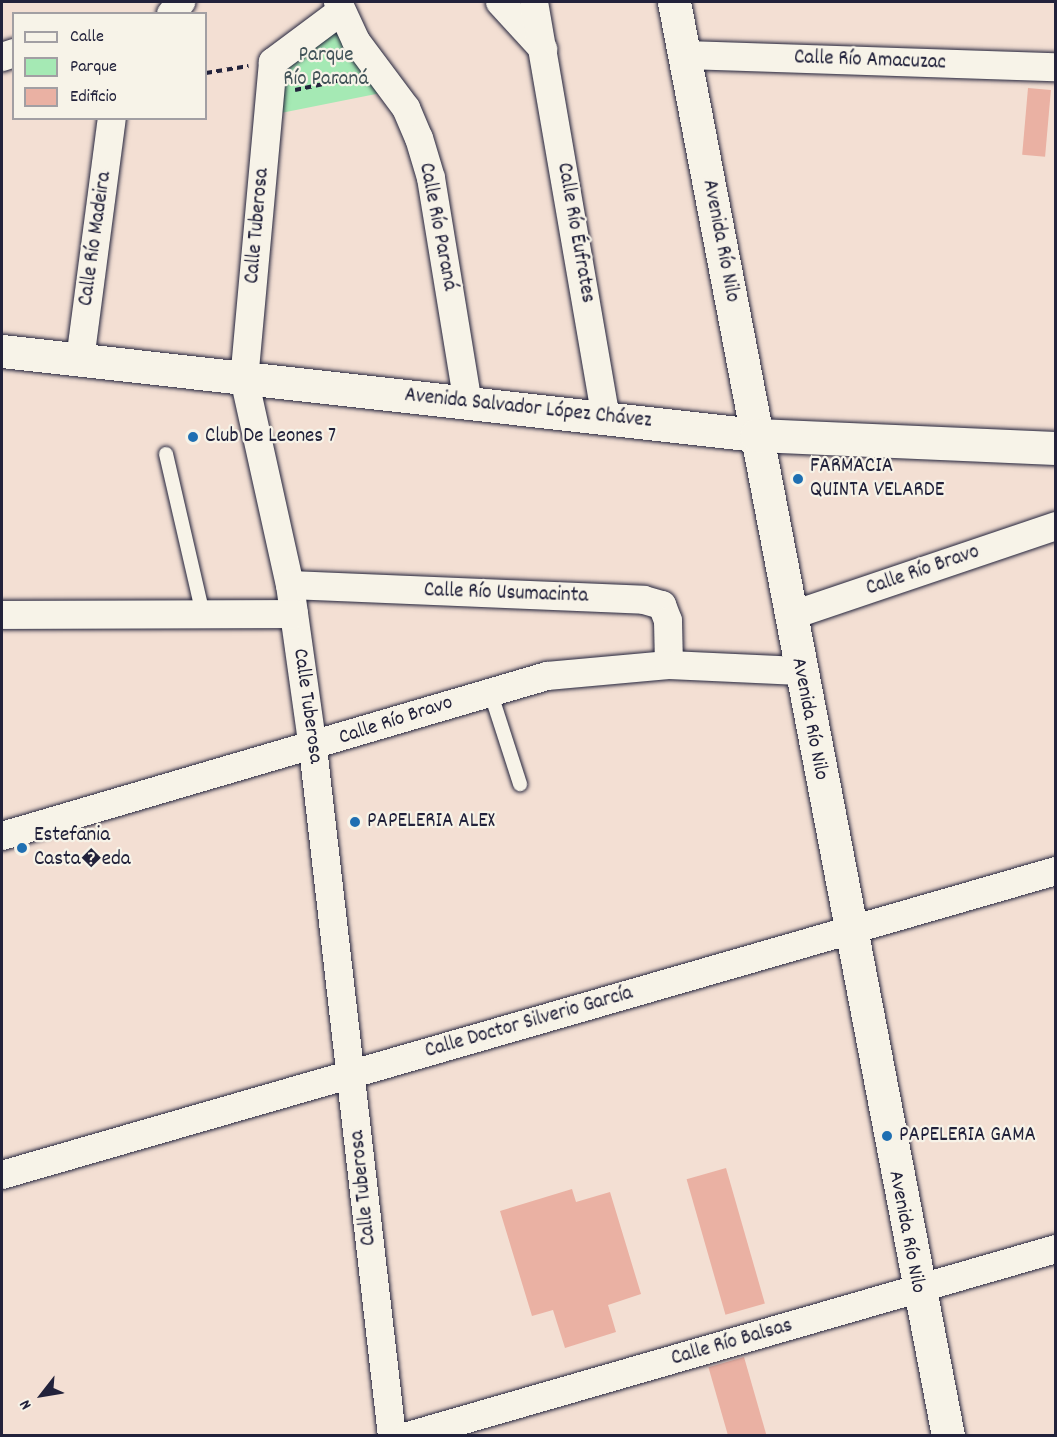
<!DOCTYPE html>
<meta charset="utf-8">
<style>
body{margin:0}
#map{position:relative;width:1057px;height:1437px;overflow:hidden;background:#f3dfd3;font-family:Dekko,sans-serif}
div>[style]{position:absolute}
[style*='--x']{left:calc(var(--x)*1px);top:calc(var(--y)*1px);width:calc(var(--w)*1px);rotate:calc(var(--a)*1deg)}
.green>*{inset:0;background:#a5e9b4}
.building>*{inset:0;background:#eab1a3;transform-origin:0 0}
.path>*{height:4px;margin-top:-2px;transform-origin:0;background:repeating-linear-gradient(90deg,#22223b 0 6px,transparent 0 10.5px)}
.roads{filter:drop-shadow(0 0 2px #22223b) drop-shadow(0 0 2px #22223b)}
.lane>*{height:14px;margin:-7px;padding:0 7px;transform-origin:7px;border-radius:7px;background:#f7f3e8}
.street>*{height:28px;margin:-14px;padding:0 14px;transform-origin:14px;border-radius:14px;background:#f7f3e8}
.secondary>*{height:33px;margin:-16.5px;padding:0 16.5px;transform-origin:16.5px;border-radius:16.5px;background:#f7f3e8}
.dots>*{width:16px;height:16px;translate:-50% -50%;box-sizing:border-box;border:3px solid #f7f3e8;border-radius:50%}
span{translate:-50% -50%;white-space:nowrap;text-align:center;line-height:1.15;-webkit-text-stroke:4.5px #f7f3e8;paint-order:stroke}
.park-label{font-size:21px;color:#435459}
.street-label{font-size:21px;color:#22223b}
.poi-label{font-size:21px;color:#22223b}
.left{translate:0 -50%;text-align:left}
.frame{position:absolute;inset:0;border:3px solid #22223b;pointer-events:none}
.legend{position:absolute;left:12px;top:12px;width:195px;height:108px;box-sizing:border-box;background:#f7f3e8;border:2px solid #a29fa3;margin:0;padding:8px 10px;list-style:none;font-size:18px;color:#22223b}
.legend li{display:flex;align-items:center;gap:12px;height:30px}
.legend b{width:30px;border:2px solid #a29fa3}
.north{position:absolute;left:12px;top:1365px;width:60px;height:60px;-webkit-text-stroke:4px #f7f3e8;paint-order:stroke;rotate:239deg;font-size:16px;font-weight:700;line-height:24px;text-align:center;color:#22223b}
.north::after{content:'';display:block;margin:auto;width:21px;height:27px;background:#22223b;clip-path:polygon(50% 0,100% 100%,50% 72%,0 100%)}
</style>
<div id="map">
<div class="green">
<div style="clip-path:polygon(339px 15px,391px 91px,271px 115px,275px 62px)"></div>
</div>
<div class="building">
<div style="left:1028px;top:88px;width:23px;height:67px;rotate:5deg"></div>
<div style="left:726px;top:1168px;width:141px;height:41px;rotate:74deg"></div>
<div style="clip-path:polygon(572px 1189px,576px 1202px,610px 1192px,641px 1294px,608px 1305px,616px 1332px,565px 1348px,553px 1310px,532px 1316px,500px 1211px)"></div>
<div style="left:744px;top:1357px;width:82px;height:37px;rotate:74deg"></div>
</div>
<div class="path">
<div style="--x:206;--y:73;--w:43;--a:-9.5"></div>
<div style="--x:295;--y:90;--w:58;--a:-11.9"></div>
</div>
<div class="roads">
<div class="lane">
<div style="--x:166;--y:454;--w:164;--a:77"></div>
<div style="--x:490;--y:691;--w:98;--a:72.1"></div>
</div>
<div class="street">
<div style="--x:338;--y:2;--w:43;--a:65.2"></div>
<div style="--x:356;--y:41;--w:84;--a:53.3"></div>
<div style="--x:406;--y:108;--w:33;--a:67"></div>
<div style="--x:419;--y:138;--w:42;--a:73.3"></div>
<div style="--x:431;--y:178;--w:228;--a:80.7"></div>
<div style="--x:500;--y:2;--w:64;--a:47.5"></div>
<div style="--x:534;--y:2;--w:422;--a:80.2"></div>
<div style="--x:340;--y:12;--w:84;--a:143.3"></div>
<div style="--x:273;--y:62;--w:317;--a:95.2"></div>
<div style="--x:244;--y:378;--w:212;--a:77.5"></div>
<div style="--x:290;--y:585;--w:165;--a:82"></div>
<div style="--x:313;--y:748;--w:693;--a:83.45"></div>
<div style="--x:171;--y:14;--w:16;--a:-50"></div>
<div style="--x:685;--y:55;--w:371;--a:1.9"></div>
<div style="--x:2;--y:57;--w:13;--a:-18"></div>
<div style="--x:80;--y:360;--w:244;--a:-82.5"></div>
<div style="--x:290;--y:585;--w:354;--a:2.4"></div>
<div style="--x:644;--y:600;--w:19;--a:16"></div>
<div style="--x:662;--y:605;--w:17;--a:69"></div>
<div style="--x:668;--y:621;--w:44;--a:88.7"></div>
<div style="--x:2;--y:615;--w:292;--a:-0.2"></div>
<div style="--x:790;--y:616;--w:281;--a:-18.7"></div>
<div style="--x:2;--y:836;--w:568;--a:-16.36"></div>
<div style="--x:547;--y:676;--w:122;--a:-5.2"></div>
<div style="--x:669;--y:665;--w:131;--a:2.6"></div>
<div style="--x:2;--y:1175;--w:1097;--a:-16.09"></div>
<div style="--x:408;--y:1436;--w:674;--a:-16.1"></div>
</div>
<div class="secondary">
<div style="--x:674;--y:2;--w:1460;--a:79.18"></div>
<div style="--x:2;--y:351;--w:759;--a:6.36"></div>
<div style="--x:756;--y:435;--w:300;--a:2.5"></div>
</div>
</div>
<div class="dots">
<div style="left:193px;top:437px;background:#1f6fb2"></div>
<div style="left:798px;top:479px;background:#1f6fb2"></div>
<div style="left:355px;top:822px;background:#1f6fb2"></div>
<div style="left:22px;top:848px;background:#1f6fb2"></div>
<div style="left:887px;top:1136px;background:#1f6fb2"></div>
</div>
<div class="park-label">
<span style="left:326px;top:68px">Parque<br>Río Paraná</span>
</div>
<div class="street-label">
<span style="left:870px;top:61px;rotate:2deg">Calle Río Amacuzac</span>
<span style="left:258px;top:226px;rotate:-85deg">Calle Tuberosa</span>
<span style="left:437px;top:227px;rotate:79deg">Calle Río Paraná</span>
<span style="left:575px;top:233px;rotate:80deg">Calle Río Éufrates</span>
<span style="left:96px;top:239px;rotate:-82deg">Calle Río Madeira</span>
<span style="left:720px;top:241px;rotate:79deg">Avenida Río Nilo</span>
<span style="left:528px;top:409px;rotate:6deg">Avenida Salvador López Chávez</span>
<span style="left:923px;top:571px;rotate:-19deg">Calle Río Bravo</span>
<span style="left:506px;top:594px;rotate:2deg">Calle Río Usumacinta</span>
<span style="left:307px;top:706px;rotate:82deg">Calle Tuberosa</span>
<span style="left:809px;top:719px;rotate:79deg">Avenida Río Nilo</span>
<span style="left:396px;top:721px;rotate:-18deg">Calle Río Bravo</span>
<span style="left:529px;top:1023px;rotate:-16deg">Calle Doctor Silverio García</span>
<span style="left:364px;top:1188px;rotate:-96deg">Calle Tuberosa</span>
<span style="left:906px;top:1232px;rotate:79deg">Avenida Río Nilo</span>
<span style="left:732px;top:1343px;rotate:-16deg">Calle Río Balsas</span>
</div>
<div class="poi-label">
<span class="left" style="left:205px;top:437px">Club De Leones 7</span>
<span class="left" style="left:810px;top:479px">FARMACIA<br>QUINTA VELARDE</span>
<span class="left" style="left:367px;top:822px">PAPELERIA ALEX</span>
<span class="left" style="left:34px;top:848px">Estefania<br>Casta�eda</span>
<span class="left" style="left:899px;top:1136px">PAPELERIA GAMA</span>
</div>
<div class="frame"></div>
<ul class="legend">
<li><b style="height:8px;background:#f7f3e8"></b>Calle</li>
<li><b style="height:16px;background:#a5e9b4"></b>Parque</li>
<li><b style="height:16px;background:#eab1a3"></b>Edificio</li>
</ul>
<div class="north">N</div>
</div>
